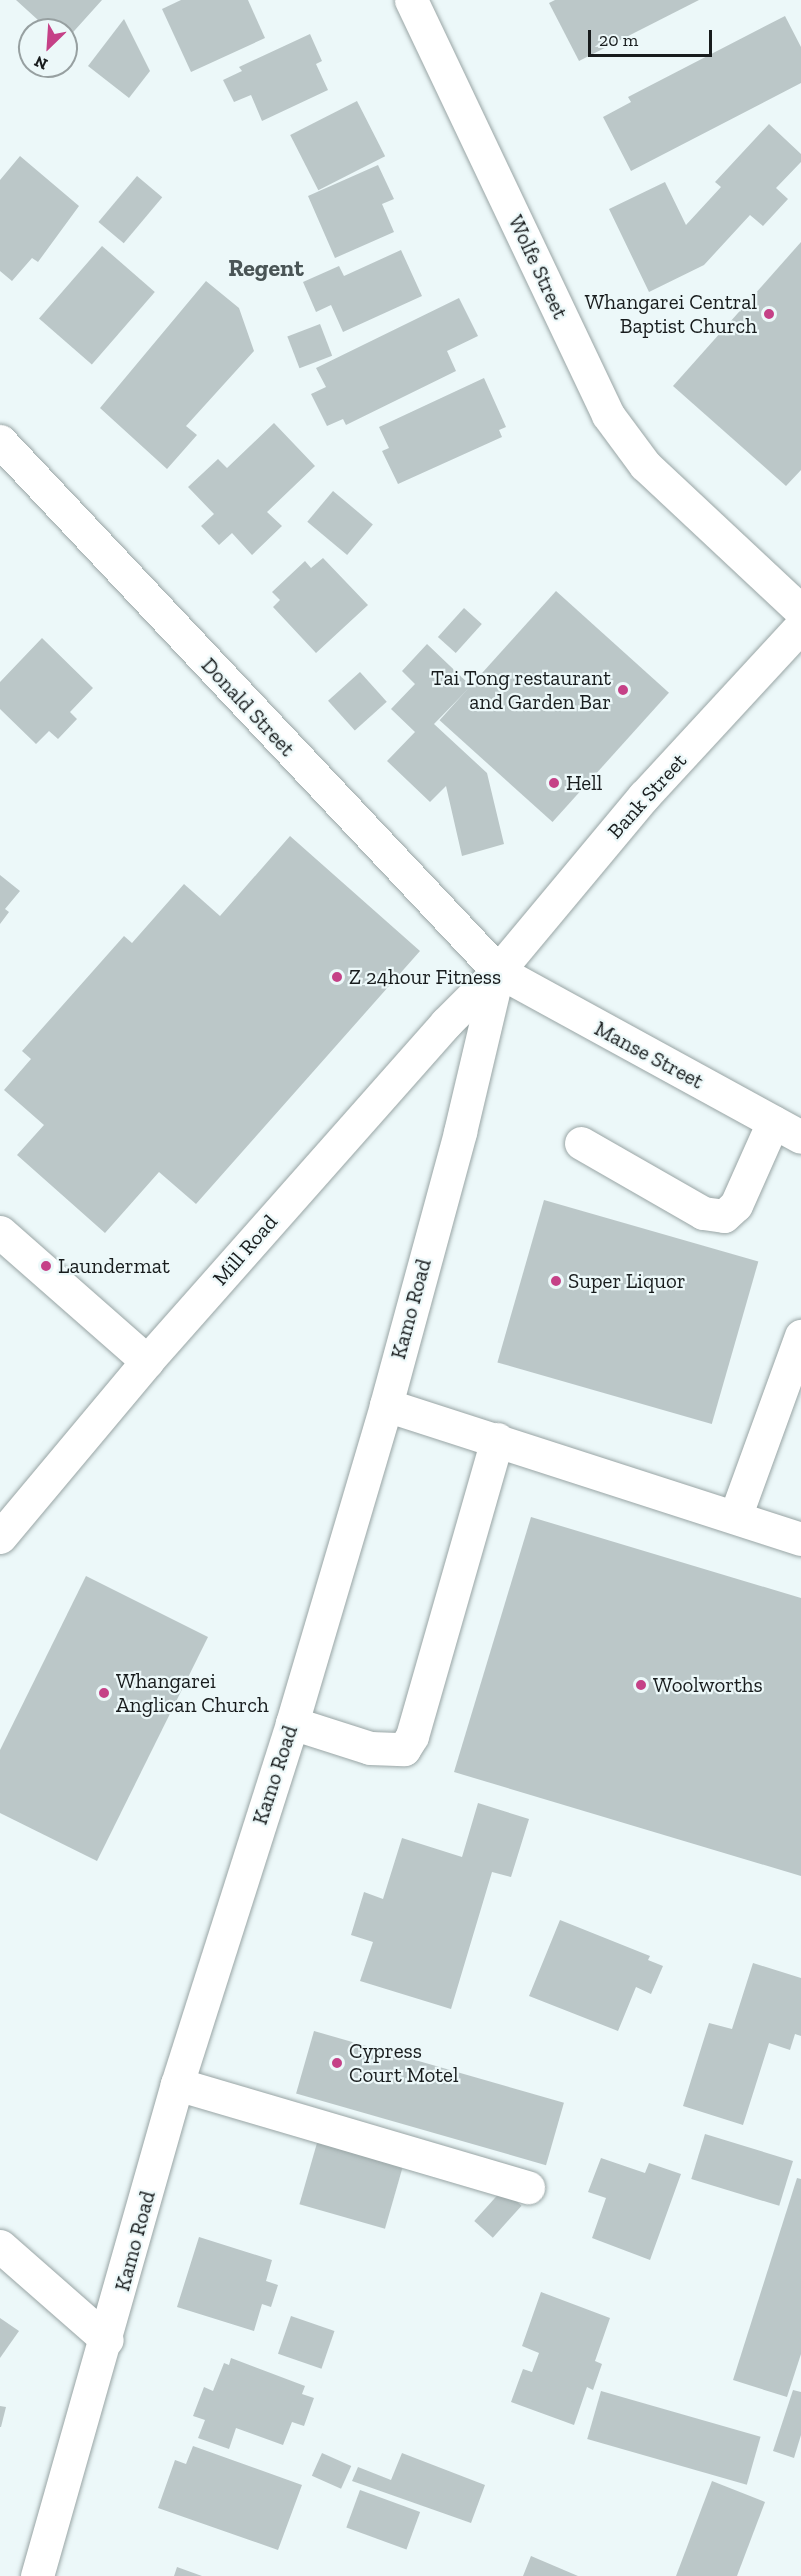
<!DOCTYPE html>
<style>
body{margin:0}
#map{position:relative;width:801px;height:2576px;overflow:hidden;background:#ecf8f9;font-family:"Zilla Slab",serif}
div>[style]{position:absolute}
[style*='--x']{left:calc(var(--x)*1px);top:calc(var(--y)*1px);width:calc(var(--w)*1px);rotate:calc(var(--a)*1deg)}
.building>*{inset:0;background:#bbc7c8;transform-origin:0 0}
.roads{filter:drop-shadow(0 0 2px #99a5a5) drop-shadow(0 0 2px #99a5a5)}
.minor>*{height:33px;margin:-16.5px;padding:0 16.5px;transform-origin:16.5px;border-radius:16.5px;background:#fff}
.major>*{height:33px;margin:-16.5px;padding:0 16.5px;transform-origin:16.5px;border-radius:16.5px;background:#fff}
.dots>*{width:16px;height:16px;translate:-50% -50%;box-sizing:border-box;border:3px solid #ecf8f9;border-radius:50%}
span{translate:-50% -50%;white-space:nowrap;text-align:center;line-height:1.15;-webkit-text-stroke:4.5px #ecf8f9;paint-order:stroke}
.street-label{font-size:21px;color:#181c1d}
.poi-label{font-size:21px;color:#181c1d}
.right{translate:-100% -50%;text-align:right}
.left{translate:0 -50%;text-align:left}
.quarter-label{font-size:24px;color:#4a5556;font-weight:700}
.north{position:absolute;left:18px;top:18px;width:60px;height:60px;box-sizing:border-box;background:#ecf8f9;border:2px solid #97a0a1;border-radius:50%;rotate:205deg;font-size:16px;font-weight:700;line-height:24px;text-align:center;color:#181c1d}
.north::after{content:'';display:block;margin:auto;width:21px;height:27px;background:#c54187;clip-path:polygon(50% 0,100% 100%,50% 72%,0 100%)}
.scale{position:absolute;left:588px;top:30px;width:124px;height:27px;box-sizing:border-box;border:3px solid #181c1d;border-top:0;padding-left:8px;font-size:18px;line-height:21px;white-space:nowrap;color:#181c1d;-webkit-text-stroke:4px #ecf8f9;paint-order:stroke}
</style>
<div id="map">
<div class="building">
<div style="clip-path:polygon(16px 0,102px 0,66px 40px,66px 30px,49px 30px)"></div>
<div style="clip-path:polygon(181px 0,248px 0,265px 38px,191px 72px,162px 9px)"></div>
<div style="clip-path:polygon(555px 0,699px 0,579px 61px,549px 3px)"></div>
<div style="clip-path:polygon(785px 16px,801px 47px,801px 83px,631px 171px,603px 117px,631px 102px,628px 97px)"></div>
<div style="clip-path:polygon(124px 19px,150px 71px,129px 98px,88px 66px)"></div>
<div style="clip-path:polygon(310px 34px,322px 61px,316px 64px,328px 90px,262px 121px,251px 95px,234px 102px,223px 80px,242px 71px,239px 67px)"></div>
<div style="left:357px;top:101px;width:62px;height:75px;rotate:63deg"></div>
<div style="clip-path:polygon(769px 124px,801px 154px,801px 162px,776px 188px,788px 199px,763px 226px,750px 215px,704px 265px,649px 292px,609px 209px,665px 182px,686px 225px,721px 187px,715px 182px)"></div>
<div style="clip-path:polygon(20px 156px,79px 206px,38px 262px,32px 258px,12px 281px,0 271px,0 180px)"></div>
<div style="clip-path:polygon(378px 165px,394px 199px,382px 204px,394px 232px,335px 258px,308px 196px)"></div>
<div style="left:137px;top:176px;width:33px;height:60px;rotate:40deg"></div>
<div style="clip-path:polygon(801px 242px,801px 470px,786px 486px,673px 386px)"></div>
<div style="left:102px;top:246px;width:70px;height:96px;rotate:41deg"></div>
<div style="clip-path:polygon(401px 250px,422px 296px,343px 332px,331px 305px,316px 312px,303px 282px,339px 266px,344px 276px)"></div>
<div style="clip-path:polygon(206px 281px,239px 308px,254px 351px,186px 426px,197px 435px,167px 469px,100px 408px)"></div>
<div style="clip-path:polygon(459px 298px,478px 336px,447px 351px,456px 371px,346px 425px,343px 419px,327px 426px,311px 394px,326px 387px,316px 368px)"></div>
<div style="left:320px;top:324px;width:34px;height:35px;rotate:69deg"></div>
<div style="clip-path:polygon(484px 378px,506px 427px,499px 430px,502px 437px,398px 484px,382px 451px,389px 448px,379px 427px)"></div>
<div style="clip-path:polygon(274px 423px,315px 466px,267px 512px,282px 526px,252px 555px,232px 533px,219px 545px,201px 526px,214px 514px,188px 487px,218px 459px,227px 468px)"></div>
<div style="left:333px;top:491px;width:52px;height:40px;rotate:40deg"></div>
<div style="clip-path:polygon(323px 558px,368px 605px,316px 653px,273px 607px,280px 600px,272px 592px,305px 561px,311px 568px)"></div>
<div style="left:556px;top:591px;width:152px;height:174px;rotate:42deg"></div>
<div style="left:464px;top:608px;width:24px;height:39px;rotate:42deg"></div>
<div style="clip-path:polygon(42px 638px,93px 688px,70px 712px,77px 719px,58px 739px,49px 731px,36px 744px,0 709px,0 682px)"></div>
<div style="clip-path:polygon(427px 644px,471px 686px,434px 724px,487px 773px,504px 844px,462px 856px,446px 786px,430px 802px,387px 761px,415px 732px,391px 709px,415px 684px,402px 671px)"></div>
<div style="left:360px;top:672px;width:40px;height:43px;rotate:48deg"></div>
<div style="clip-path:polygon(290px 836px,420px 951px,196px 1204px,159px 1172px,105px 1233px,17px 1155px,44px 1125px,4px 1090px,31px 1059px,22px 1051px,124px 936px,132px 943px,184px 884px,220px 916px)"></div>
<div style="clip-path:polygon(0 875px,20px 891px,5px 909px,9px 912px,0 924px)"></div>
<div style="left:544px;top:1200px;width:223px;height:169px;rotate:16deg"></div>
<div style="clip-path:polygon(531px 1517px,801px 1598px,801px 1876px,454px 1772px)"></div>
<div style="clip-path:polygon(86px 1576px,208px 1637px,97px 1861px,0 1813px,0 1750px)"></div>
<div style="clip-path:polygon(478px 1803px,529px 1819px,511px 1877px,492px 1872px,451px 2009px,360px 1981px,373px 1942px,351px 1935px,364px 1892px,383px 1899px,402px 1838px,462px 1857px)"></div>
<div style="clip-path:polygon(560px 1920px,650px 1956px,648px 1960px,663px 1966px,651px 1994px,636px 1987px,618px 2031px,529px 1996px)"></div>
<div style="clip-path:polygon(753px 1963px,801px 1978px,801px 2036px,795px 2034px,790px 2050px,769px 2043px,743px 2125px,683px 2106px,709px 2023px,732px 2029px)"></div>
<div style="left:314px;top:2031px;width:260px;height:65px;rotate:16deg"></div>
<div style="left:705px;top:2134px;width:92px;height:47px;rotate:17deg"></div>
<div style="left:319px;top:2136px;width:89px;height:71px;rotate:16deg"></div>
<div style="clip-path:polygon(601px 2158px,645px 2173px,649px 2163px,681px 2174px,650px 2260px,592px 2238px,606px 2198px,588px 2192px)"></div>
<div style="clip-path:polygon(797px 2178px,801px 2179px,801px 2354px,787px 2397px,733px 2380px)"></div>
<div style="left:503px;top:2189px;width:25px;height:43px;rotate:42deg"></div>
<div style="clip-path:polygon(199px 2237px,272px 2260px,266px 2281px,278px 2285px,271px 2307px,262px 2304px,254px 2331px,177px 2307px)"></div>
<div style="clip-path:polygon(541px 2292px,610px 2318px,595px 2361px,602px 2364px,593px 2390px,587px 2387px,574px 2425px,511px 2402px,523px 2369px,532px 2372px,539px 2353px,522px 2346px)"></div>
<div style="left:291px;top:2316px;width:46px;height:40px;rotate:19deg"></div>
<div style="clip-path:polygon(0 2318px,19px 2331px,0 2358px)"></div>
<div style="clip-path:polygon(231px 2358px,305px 2386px,302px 2394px,314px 2398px,304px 2426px,292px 2422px,283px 2445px,236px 2428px,229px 2449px,198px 2438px,205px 2420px,193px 2416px,204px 2387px,213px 2391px,224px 2363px,229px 2365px)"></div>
<div style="clip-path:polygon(793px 2390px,801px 2392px,801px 2435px,794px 2458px,773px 2451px)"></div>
<div style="left:601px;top:2391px;width:166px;height:50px;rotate:16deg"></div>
<div style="clip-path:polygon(0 2406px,6px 2407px,1px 2427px,0 2427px)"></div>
<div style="clip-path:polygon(193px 2446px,302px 2485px,278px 2550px,158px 2508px,175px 2460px,186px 2464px)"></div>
<div style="left:322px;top:2453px;width:32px;height:25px;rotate:24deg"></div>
<div style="clip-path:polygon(402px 2453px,485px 2485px,471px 2523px,352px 2481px,358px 2467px,391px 2480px)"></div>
<div style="clip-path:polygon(712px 2481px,765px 2502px,737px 2576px,676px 2576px)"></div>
<div style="left:360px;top:2490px;width:64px;height:40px;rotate:20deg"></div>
<div style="clip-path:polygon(531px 2556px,578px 2576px,523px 2576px)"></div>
<div style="clip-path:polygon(177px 2567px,202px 2576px,174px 2576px)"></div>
</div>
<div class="roads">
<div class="minor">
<div style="--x:411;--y:0;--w:459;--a:64.6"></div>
<div style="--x:608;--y:415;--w:62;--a:53.5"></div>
<div style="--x:645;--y:465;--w:214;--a:43.1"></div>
<div style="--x:0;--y:441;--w:727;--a:46.78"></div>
<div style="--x:498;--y:971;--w:345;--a:28.7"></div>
<div style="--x:581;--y:1143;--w:141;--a:29.8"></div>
<div style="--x:703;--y:1213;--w:21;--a:8"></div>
<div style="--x:724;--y:1216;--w:16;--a:-43"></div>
<div style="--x:736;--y:1205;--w:91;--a:-66"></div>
<div style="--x:0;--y:1232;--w:196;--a:41.3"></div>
<div style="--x:386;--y:1405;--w:436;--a:17.9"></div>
<div style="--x:735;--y:1517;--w:193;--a:-70"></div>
<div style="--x:292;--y:1723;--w:82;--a:17.8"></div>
<div style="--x:370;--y:1748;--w:34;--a:2"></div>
<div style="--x:404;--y:1749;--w:15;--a:-58"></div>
<div style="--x:412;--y:1736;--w:309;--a:-74"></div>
<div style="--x:177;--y:2084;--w:366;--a:16.4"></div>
<div style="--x:0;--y:2246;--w:142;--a:41.3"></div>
</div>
<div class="major">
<div style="--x:0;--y:1537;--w:229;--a:-50.1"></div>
<div style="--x:147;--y:1361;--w:451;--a:-48.5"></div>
<div style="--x:446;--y:1023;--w:74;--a:-45"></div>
<div style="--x:498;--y:971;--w:228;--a:-50.2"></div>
<div style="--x:644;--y:796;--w:231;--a:-47.3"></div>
<div style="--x:37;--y:2576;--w:512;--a:-74.12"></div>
<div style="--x:177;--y:2084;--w:379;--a:-72.3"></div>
<div style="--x:292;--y:1723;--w:332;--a:-73.5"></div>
<div style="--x:386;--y:1405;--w:283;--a:-74.8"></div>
<div style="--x:460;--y:1132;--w:165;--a:-76.7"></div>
</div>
</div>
<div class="dots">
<div style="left:769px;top:314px;background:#c54187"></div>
<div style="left:623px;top:690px;background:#c54187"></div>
<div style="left:554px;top:783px;background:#c54187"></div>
<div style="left:337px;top:977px;background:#c54187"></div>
<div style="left:46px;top:1266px;background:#c54187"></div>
<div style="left:556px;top:1281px;background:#c54187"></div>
<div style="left:641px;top:1685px;background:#c54187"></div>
<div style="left:104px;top:1693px;background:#c54187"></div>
<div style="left:337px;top:2063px;background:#c54187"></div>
</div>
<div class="street-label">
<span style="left:538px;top:267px;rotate:65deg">Wolfe Street</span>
<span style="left:248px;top:707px;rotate:47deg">Donald Street</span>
<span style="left:647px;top:796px;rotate:-48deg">Bank Street</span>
<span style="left:649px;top:1055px;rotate:28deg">Manse Street</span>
<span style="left:245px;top:1250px;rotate:-49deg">Mill Road</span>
<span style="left:411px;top:1309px;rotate:-75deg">Kamo Road</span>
<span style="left:275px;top:1775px;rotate:-72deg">Kamo Road</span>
<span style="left:135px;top:2241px;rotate:-75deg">Kamo Road</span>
</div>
<div class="poi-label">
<span class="right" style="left:757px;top:314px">Whangarei Central<br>Baptist Church</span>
<span class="right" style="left:611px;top:690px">Tai Tong restaurant<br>and Garden Bar</span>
<span class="left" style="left:566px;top:783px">Hell</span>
<span class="left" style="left:349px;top:977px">Z 24hour Fitness</span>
<span class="left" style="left:58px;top:1266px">Laundermat</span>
<span class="left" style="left:568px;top:1281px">Super Liquor</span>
<span class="left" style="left:116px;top:1693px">Whangarei<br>Anglican Church</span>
<span class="left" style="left:653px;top:1685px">Woolworths</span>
<span class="left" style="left:349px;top:2063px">Cypress<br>Court Motel</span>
</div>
<div class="quarter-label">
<span style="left:266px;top:268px">Regent</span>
</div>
<div class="north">N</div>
<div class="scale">20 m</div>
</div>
